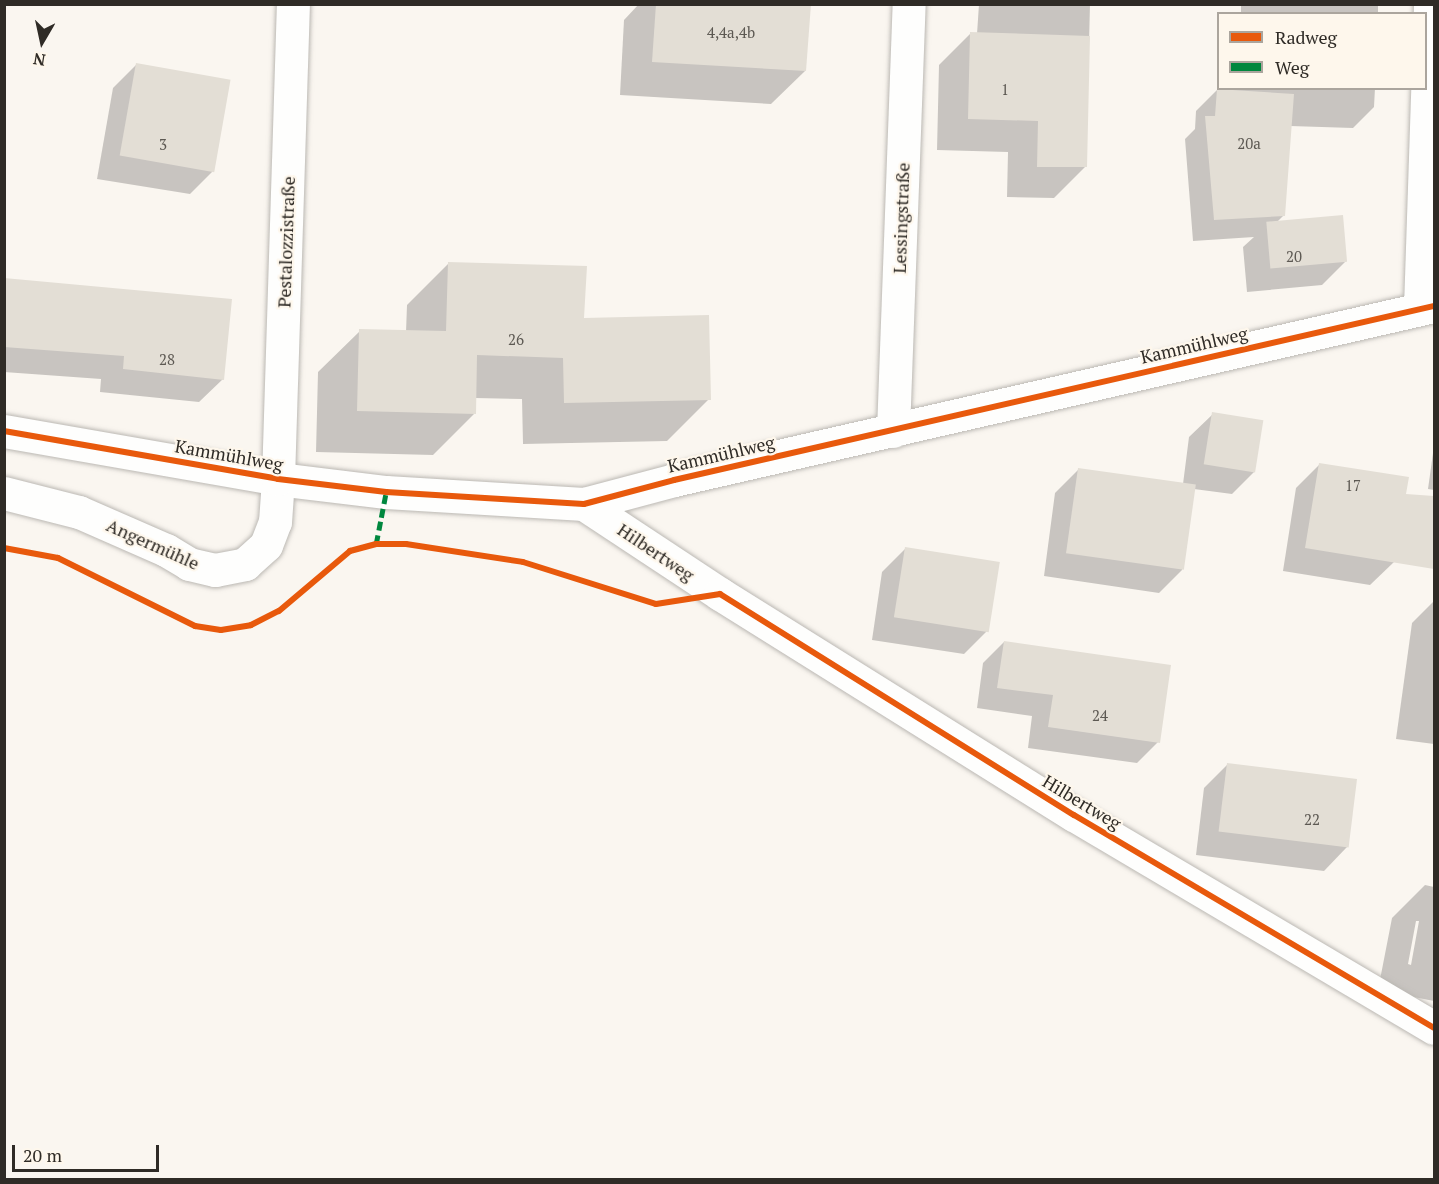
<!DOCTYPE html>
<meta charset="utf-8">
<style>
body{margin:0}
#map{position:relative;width:1439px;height:1184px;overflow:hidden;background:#faf6f0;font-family:"PT Serif",serif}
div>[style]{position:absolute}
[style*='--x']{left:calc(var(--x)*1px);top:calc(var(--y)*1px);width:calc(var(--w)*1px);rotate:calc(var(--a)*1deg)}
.shadow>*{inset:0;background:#0003;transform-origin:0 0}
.building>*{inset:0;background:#e3ded5;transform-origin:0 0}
.roads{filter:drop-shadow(0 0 2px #bbb8b3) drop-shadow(0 0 2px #bbb8b3)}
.minor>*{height:33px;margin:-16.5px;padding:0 16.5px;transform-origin:16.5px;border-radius:16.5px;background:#fefefd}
.quiet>*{height:4.5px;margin-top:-2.25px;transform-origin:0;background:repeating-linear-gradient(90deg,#00873e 0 9px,transparent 0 13.5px)}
.cycleway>*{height:6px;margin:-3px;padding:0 3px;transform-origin:3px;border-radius:3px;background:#e8590c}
span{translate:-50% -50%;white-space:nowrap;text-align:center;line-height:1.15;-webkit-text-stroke:4.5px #fef7ec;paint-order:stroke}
.number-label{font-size:15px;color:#5c5852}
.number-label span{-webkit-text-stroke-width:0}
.street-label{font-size:18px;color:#2f2b26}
.frame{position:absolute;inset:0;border:6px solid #2f2b26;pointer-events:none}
.legend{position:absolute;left:1217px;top:12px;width:210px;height:78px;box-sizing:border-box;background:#fef7ec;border:2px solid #aba59d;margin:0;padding:8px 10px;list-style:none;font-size:18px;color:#2f2b26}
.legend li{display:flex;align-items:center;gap:12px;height:30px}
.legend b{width:30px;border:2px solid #aba59d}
.north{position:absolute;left:12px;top:12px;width:60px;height:60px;-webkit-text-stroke:4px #fef7ec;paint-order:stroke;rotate:189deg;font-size:16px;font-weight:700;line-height:24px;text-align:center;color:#2f2b26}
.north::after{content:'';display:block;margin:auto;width:21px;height:27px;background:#2f2b26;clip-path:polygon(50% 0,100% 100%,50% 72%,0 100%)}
.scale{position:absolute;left:12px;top:1145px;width:147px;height:27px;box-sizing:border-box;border:3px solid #2f2b26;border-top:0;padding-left:8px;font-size:18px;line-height:21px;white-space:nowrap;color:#2f2b26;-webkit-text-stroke:4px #fef7ec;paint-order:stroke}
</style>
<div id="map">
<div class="shadow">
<div style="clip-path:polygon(639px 4px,809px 4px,805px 71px,771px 104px,620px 95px,624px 20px)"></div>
<div style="clip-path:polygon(979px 4px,1090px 4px,1086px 166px,1054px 198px,1007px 197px,1008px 152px,937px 150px,939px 65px,970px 34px,977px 34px)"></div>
<div style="left:1241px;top:4px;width:137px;height:13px"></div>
<div style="clip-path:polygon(136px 65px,213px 171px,190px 194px,97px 179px,113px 88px)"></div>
<div style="clip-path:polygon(1225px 88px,1375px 88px,1374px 107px,1353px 128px,1290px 126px,1284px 215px,1276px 223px,1346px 261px,1322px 285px,1247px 292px,1243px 247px,1254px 237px,1193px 241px,1185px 139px,1195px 129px,1196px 111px,1217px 90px)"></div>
<div style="clip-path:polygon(449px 263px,583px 319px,709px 399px,667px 441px,523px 444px,522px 399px,475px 398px,474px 414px,433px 455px,316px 452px,318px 372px,360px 331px,406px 332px,407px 305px)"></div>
<div style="clip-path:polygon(4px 280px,223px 379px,199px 402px,100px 392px,101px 379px,4px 372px)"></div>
<div style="clip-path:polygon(1213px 414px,1255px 471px,1232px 494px,1194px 489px,1182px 570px,1159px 593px,1044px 576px,1055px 493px,1079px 469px,1183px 484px,1189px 437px)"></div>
<div style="clip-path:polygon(1434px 446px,1434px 490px,1428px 489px)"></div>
<div style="clip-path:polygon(1319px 465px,1394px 562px,1370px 585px,1283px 571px,1296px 488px)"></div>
<div style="clip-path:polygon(906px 548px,987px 631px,964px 654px,872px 640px,882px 572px)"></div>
<div style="clip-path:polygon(1434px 601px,1434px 744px,1396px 739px,1412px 623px)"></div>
<div style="clip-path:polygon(1004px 642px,1158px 742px,1137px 763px,1028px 748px,1032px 716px,977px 708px,983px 663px)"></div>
<div style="clip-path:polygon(1228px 764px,1347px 847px,1324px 871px,1196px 855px,1204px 788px)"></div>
<div style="clip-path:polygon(evenodd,1425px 885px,1434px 887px,1434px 1001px,1378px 990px,1392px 918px,1425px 885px,1416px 921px,1419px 921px,1411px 965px,1408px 964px,1416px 921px)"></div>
</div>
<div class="building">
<div style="clip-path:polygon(656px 4px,811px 4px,806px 71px,652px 62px)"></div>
<div style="clip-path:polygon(970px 32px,1090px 36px,1087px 167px,1037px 167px,1038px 121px,968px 119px)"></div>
<div style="left:136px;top:63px;width:96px;height:94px;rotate:10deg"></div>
<div style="clip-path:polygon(1217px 89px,1294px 94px,1285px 216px,1214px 220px,1205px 116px,1215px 116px)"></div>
<div style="left:1343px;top:215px;width:47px;height:77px;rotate:85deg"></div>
<div style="clip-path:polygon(448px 262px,587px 266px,584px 318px,709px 315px,711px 400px,564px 403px,563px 358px,477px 355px,476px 414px,357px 411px,359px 329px,446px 331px)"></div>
<div style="clip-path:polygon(4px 278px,232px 299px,224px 380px,123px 369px,124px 356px,4px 347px)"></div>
<div style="left:1212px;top:412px;width:52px;height:53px;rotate:9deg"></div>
<div style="clip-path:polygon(1319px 463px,1409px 477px,1406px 494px,1434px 496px,1434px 569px,1305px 548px)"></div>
<div style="left:1078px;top:468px;width:119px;height:86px;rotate:8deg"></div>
<div style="left:905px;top:547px;width:96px;height:71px;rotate:9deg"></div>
<div style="clip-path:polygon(1004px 641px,1171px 665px,1160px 743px,1048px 727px,1053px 695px,997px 688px)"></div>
<div style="left:1227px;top:763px;width:131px;height:69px;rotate:7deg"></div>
</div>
<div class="roads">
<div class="minor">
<div style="--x:1420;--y:308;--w:304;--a:-88.1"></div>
<div style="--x:4;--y:431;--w:278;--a:9.9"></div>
<div style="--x:278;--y:479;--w:109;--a:6.9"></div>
<div style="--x:386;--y:492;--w:198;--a:3.5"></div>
<div style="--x:584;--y:504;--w:93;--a:-14.9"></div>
<div style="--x:674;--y:480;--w:780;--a:-12.9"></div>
<div style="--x:893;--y:431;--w:427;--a:-87.9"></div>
<div style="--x:4;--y:493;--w:77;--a:14.2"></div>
<div style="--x:79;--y:512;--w:95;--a:23.6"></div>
<div style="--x:166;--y:550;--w:27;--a:31"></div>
<div style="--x:189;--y:564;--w:27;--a:13"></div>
<div style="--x:215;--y:570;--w:31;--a:-11"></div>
<div style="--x:245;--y:564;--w:28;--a:-42"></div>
<div style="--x:266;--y:545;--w:25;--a:-69"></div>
<div style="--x:275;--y:522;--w:43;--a:-86"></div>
<div style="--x:278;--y:479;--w:475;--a:-88.2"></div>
<div style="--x:584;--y:504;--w:163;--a:33.5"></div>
<div style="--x:720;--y:594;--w:417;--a:32"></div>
<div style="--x:1074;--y:815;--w:418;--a:30.6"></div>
</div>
</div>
<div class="quiet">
<div style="--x:376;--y:544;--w:53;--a:-79.1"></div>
</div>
<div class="cycleway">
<div style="--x:4;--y:431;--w:278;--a:9.9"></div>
<div style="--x:278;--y:479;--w:109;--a:6.9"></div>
<div style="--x:386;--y:492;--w:198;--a:3.5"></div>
<div style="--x:584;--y:504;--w:93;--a:-14.9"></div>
<div style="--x:674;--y:480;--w:780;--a:-12.9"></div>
<div style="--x:4;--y:548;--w:55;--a:10.5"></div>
<div style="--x:58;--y:558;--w:153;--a:26.4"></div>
<div style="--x:195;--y:626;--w:26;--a:9"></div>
<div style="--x:221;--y:630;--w:30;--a:-9"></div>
<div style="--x:251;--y:625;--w:31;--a:-27"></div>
<div style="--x:279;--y:611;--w:93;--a:-40.2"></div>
<div style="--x:350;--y:551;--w:27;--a:-15"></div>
<div style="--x:376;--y:544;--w:30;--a:0"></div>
<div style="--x:406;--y:544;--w:118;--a:8.7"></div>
<div style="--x:523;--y:562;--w:139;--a:17.5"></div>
<div style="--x:656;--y:604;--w:65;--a:-8.9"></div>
<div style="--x:720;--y:594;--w:417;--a:32"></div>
<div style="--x:1074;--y:815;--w:418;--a:30.6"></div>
</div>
<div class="number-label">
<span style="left:731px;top:33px">4,4a,4b</span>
<span style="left:1005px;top:90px">1</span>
<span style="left:1249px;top:144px">20a</span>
<span style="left:163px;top:145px">3</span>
<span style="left:1294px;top:257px">20</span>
<span style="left:516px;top:340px">26</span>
<span style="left:167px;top:360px">28</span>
<span style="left:1353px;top:486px">17</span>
<span style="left:1100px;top:716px">24</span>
<span style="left:1312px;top:820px">22</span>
</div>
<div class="street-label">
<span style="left:901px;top:218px;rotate:-88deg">Lessingstraße</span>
<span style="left:286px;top:242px;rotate:-88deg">Pestalozzistraße</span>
<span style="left:1194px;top:345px;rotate:-13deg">Kammühlweg</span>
<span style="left:721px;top:454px;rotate:-13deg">Kammühlweg</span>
<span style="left:229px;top:455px;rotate:10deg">Kammühlweg</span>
<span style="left:153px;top:544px;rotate:24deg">Angermühle</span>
<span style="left:656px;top:552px;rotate:34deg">Hilbertweg</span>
<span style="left:1082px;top:802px;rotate:31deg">Hilbertweg</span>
</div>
<div class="frame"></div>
<ul class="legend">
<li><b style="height:8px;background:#e8590c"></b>Radweg</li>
<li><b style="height:8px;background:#00873e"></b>Weg</li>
</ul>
<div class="north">N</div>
<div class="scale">20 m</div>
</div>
